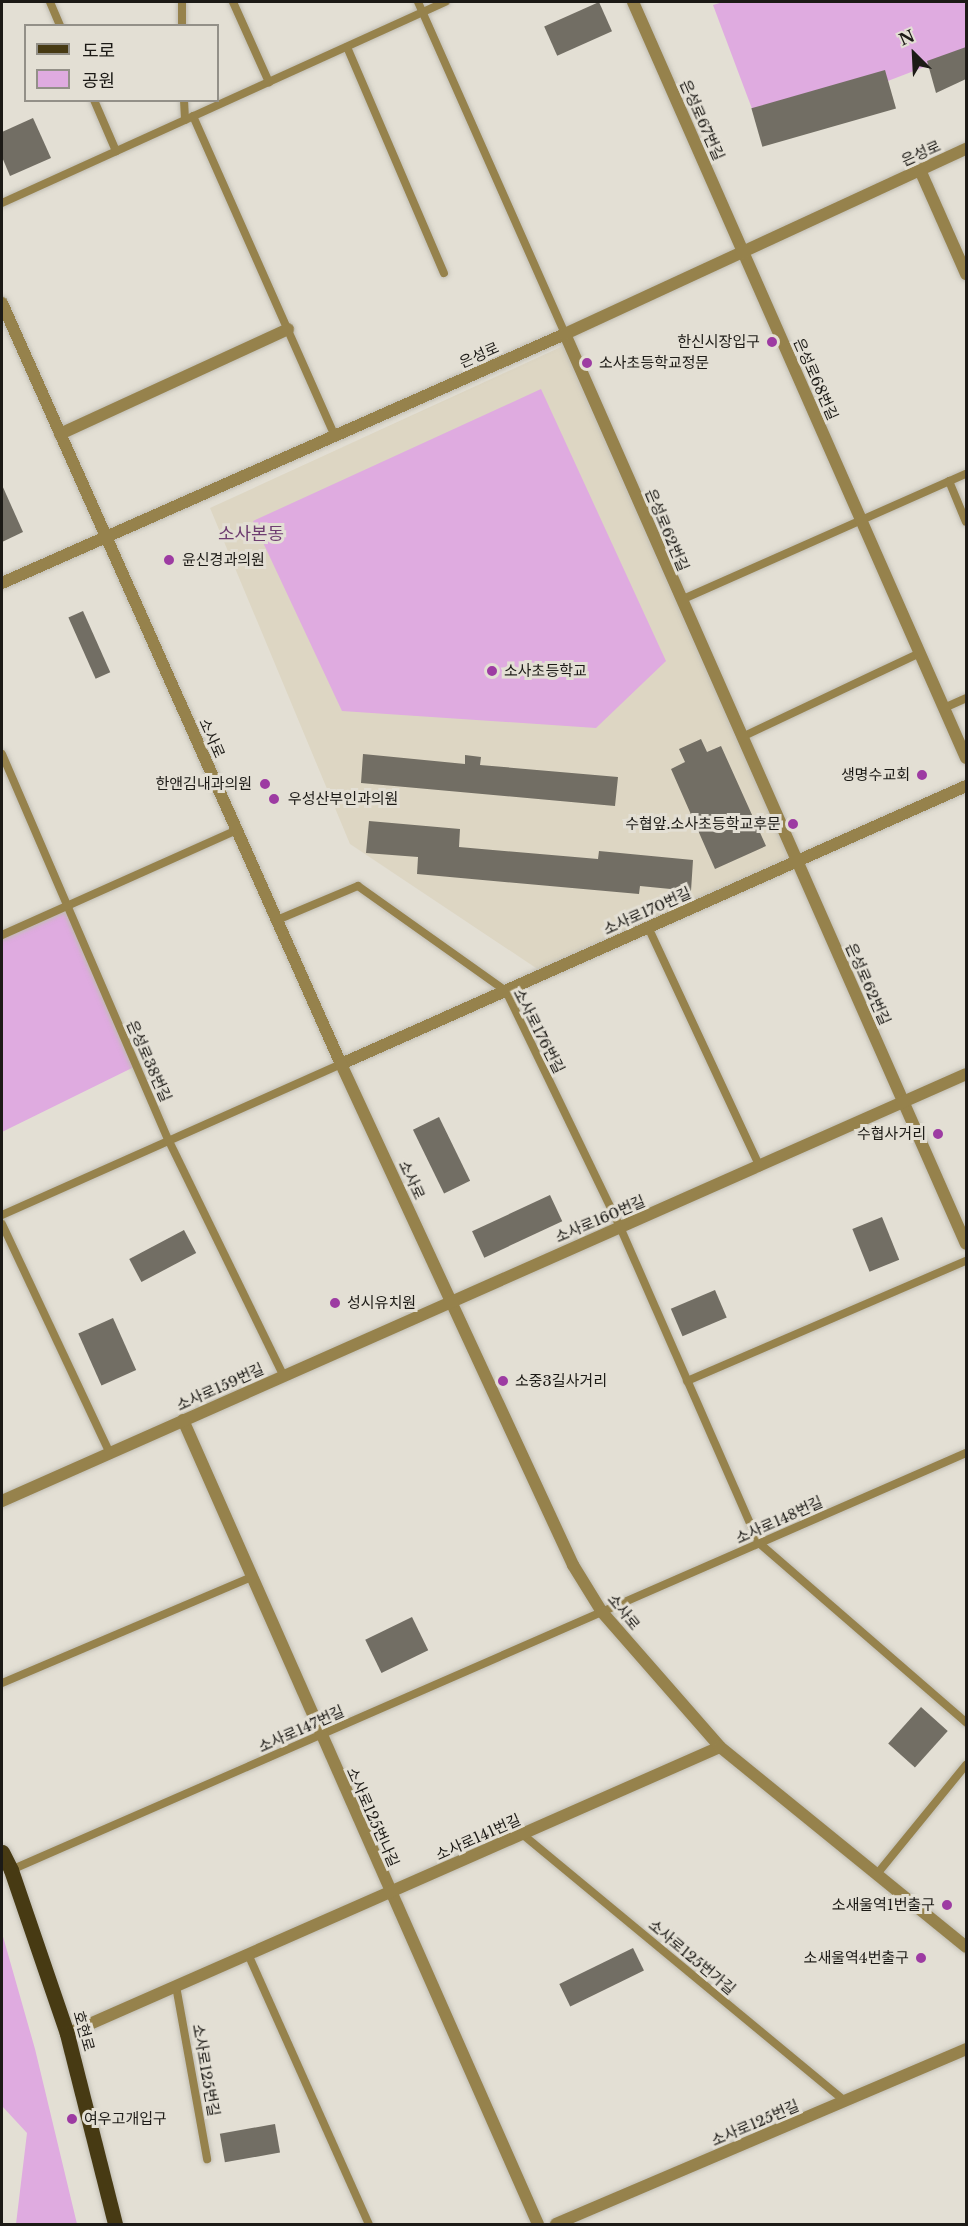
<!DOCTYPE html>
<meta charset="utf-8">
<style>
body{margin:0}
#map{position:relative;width:968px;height:2226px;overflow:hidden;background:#e3dfd4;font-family:"Libre Baskerville","Noto Sans KR",serif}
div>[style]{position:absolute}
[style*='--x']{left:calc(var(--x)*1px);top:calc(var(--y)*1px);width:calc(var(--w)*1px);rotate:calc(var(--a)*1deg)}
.built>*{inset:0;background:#ddd6c3}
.green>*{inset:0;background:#dfabe0}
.building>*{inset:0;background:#726e64;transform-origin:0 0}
.roads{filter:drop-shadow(0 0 2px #bfbcb2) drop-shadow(0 0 2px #bfbcb2)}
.service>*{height:8px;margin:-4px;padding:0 4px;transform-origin:4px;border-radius:4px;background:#96824c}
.minor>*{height:12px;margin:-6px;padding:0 6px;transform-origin:6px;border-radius:6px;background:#96824c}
.tertiary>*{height:12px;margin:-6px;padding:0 6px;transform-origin:6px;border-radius:6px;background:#96824c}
.primary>*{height:15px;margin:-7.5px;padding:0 7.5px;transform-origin:7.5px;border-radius:7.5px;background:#473a13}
.dots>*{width:16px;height:16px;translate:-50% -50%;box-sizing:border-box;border:3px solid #e3dfd4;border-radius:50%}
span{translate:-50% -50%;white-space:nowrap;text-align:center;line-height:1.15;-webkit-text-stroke:6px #e3dfd4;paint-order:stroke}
.street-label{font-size:15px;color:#1c1a16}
.poi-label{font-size:15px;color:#1c1a16}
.right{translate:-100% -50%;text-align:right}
.left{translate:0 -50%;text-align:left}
.quarter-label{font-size:18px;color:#6e3d70}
.frame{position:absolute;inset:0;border:3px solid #1c1a16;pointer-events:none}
.legend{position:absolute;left:24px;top:24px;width:195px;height:78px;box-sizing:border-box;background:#e3dfd4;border:2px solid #939088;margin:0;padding:8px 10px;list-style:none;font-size:18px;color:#1c1a16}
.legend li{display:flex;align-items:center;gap:12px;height:30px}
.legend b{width:30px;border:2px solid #939088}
.north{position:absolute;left:884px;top:24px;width:60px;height:60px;-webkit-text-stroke:4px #e3dfd4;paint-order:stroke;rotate:336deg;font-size:16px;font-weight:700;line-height:24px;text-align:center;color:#1c1a16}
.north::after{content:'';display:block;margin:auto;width:21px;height:27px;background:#1c1a16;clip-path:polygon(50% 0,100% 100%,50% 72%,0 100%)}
</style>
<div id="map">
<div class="built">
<div style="clip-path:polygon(563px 346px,789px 858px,539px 970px,350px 844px,210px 508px)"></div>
</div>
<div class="green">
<div style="clip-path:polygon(723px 2px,966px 2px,966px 51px,760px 130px,713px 5px)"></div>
<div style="clip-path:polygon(541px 389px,666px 661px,596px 728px,342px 711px,253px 521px)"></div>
<div style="clip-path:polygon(66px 906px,136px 1066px,2px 1132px,2px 935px)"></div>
<div style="clip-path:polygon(2px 1933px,35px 2049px,77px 2224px,16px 2224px,27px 2133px,2px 2106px)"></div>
</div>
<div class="building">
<div style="left:599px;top:2px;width:32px;height:60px;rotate:66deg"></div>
<div style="clip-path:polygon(966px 47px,966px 79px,936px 93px,927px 61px)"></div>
<div style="left:885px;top:70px;width:40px;height:139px;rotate:74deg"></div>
<div style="clip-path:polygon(33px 118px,51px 158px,10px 176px,2px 157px,2px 132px)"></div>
<div style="clip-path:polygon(2px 485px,23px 532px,2px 542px)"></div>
<div style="left:83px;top:611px;width:67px;height:16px;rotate:66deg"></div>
<div style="clip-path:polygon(701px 739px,707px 752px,721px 746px,766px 846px,715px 869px,671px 769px,685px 762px,679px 749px)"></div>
<div style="clip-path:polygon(363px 754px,465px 764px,465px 755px,481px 757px,480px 765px,618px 777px,615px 806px,361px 783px)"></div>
<div style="clip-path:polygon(369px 821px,460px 829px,459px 847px,598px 859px,599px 851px,693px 860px,691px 891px,640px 886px,639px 894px,417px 874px,418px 857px,366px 853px)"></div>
<div style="left:439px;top:1117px;width:71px;height:29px;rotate:64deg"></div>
<div style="left:550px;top:1195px;width:29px;height:86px;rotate:65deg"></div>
<div style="left:882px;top:1217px;width:46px;height:32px;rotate:68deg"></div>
<div style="left:184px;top:1230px;width:26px;height:62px;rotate:62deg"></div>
<div style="left:715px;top:1290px;width:30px;height:48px;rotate:67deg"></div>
<div style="left:113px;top:1318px;width:57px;height:38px;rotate:66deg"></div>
<div style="left:412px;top:1617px;width:37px;height:52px;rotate:64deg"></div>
<div style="left:921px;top:1707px;width:36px;height:49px;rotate:42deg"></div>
<div style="left:633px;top:1948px;width:25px;height:82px;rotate:64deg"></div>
<div style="left:275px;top:2124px;width:29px;height:56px;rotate:80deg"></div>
</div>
<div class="roads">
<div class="service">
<div style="--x:50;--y:2;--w:26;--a:67"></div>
<div style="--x:233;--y:2;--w:88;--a:65.8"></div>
<div style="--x:418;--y:2;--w:363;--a:66.1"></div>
<div style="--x:182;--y:26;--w:24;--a:-90"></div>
<div style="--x:347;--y:47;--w:246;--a:66.8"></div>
<div style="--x:94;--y:100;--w:56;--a:66.7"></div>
<div style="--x:184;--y:100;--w:20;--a:87"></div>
<div style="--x:193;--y:116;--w:350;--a:66.1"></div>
<div style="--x:2;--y:203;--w:487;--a:-24.4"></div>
<div style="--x:949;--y:481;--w:44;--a:67.5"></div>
<div style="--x:681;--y:600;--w:312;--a:-23.9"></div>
<div style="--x:944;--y:708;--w:24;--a:-24"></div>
<div style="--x:742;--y:737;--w:197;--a:-25.3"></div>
<div style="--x:2;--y:754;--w:421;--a:66.7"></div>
<div style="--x:169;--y:1141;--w:260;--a:64"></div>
<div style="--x:277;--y:920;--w:88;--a:-22.8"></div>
<div style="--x:358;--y:886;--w:181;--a:35.4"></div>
<div style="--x:506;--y:991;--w:262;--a:64.2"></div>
<div style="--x:620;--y:1227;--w:345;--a:66.3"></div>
<div style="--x:759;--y:1543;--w:274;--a:40.9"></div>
<div style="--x:648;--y:927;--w:265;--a:65"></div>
<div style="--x:2;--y:935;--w:257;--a:-24.1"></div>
<div style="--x:2;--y:1215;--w:371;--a:-24"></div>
<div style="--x:2;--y:1224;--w:253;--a:64.8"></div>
<div style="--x:687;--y:1381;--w:304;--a:-23.3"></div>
<div style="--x:2;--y:1683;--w:272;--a:-23"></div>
<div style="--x:522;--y:1834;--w:419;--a:39.6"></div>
<div style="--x:11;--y:1870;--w:1042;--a:-23.59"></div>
<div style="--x:877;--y:1874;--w:141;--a:-50.8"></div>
<div style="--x:248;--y:1954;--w:296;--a:65.9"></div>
<div style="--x:176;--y:1986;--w:176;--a:79.8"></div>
</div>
<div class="minor">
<div style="--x:633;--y:2;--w:826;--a:66.23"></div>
<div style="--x:920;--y:170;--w:114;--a:66.1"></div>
<div style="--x:565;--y:334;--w:994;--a:66.22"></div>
<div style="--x:60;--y:434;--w:251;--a:-24.7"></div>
<div style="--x:341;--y:1064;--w:684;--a:-23.98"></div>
<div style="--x:183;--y:1420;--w:879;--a:66.18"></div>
<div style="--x:67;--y:2034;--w:713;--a:-23.73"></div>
<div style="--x:556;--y:2224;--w:446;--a:-23.1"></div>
</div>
<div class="tertiary">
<div style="--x:2;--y:303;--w:833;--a:65.99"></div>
<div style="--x:341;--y:1064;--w:552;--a:65.15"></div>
<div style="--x:573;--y:1565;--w:55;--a:58.3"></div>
<div style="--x:602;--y:1612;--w:179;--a:48.8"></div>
<div style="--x:720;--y:1747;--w:317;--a:39.1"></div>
<div style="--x:2;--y:583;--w:616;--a:-23.86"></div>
<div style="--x:565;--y:334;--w:442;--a:-24.8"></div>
<div style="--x:2;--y:1501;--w:1054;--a:-23.89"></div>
</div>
<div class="primary">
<div style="--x:2;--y:1852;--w:20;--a:63"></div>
<div style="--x:11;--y:1870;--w:173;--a:71.1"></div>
<div style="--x:67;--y:2034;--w:196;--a:75.8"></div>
</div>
</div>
<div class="dots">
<div style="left:772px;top:342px;background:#9d3ba2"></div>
<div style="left:587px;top:363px;background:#9d3ba2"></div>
<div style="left:169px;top:560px;background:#9d3ba2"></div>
<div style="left:492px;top:671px;background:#9d3ba2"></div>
<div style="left:922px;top:775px;background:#9d3ba2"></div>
<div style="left:265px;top:784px;background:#9d3ba2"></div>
<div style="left:274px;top:799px;background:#9d3ba2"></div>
<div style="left:793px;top:824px;background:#9d3ba2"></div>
<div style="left:938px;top:1134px;background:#9d3ba2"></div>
<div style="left:335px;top:1303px;background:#9d3ba2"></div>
<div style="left:503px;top:1381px;background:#9d3ba2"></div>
<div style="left:947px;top:1905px;background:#9d3ba2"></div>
<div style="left:921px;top:1958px;background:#9d3ba2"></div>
<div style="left:72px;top:2119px;background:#9d3ba2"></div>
</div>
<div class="street-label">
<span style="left:702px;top:120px;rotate:66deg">은성로67번길</span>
<span style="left:921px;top:153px;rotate:-24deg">은성로</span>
<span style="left:479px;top:355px;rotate:-24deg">은성로</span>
<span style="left:816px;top:379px;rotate:66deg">은성로68번길</span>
<span style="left:667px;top:530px;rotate:67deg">은성로62번길</span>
<span style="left:212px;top:738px;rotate:66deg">소사로</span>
<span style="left:647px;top:911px;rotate:-24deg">소사로170번길</span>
<span style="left:868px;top:984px;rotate:66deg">은성로62번길</span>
<span style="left:539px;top:1031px;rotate:63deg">소사로176번길</span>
<span style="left:149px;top:1061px;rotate:66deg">은성로38번길</span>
<span style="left:412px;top:1180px;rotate:65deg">소사로</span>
<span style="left:600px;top:1219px;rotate:-23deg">소사로160번길</span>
<span style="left:220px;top:1387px;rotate:-24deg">소사로159번길</span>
<span style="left:779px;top:1520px;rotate:-24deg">소사로148번길</span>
<span style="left:624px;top:1612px;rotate:51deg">소사로</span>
<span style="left:301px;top:1729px;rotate:-24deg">소사로147번길</span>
<span style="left:373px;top:1817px;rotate:66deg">소사로125번나길</span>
<span style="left:478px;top:1837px;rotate:-24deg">소사로141번길</span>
<span style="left:692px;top:1957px;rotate:40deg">소사로125번가길</span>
<span style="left:84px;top:2031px;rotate:74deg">호현로</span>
<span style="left:206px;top:2070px;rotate:80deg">소사로125번길</span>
<span style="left:755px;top:2123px;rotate:-23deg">소사로125번길</span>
</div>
<div class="poi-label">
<span class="right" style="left:760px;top:342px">한신시장입구</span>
<span class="left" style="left:599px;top:363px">소사초등학교정문</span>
<span class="left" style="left:182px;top:560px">윤신경과의원</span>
<span class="left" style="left:504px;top:671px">소사초등학교</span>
<span class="right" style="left:910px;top:775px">생명수교회</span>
<span class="right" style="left:252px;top:784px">한앤김내과의원</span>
<span class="left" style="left:288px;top:799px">우성산부인과의원</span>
<span class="right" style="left:781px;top:824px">수협앞.소사초등학교후문</span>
<span class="right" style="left:926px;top:1134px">수협사거리</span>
<span class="left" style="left:347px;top:1303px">성시유치원</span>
<span class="left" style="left:515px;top:1381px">소중3길사거리</span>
<span class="right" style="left:935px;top:1905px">소새울역1번출구</span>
<span class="right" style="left:909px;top:1958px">소새울역4번출구</span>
<span class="left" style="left:84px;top:2119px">여우고개입구</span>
</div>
<div class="quarter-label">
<span style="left:251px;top:534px">소사본동</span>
</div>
<div class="frame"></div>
<ul class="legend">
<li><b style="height:8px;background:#473a13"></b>도로</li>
<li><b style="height:16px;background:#dfabe0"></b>공원</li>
</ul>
<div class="north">N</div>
</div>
